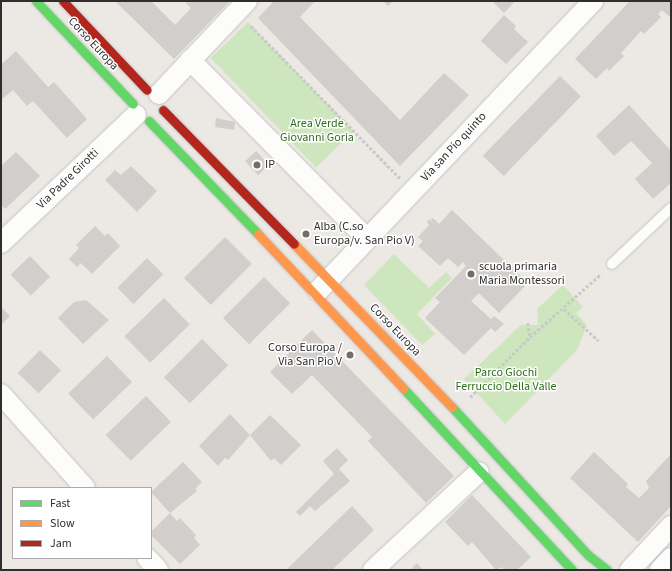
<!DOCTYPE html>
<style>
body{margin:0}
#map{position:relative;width:672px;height:571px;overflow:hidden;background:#ece8e4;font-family:"Source Sans 3",sans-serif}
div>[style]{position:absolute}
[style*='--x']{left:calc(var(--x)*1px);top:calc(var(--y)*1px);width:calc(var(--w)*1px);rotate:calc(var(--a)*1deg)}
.green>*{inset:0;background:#cee6be;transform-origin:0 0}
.building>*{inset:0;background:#d1cecb;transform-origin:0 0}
.path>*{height:2.5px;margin-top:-1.25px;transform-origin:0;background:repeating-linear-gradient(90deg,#c9c9c8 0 3px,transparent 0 5px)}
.roads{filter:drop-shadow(0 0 1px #c5c4c5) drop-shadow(0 0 1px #c5c4c5)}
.lane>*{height:10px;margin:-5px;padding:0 5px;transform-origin:5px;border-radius:5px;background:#fcfcfb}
.street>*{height:20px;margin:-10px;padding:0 10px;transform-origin:10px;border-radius:10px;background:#fcfcfb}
.fast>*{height:9px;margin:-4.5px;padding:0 4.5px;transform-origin:4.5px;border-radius:4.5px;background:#63d668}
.slow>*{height:9px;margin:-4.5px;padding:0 4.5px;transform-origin:4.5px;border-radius:4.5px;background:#ff974d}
.jam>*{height:9px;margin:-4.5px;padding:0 4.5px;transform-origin:4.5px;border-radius:4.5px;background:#b3261e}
.dots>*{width:11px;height:11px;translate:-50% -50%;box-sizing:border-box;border:2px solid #fff;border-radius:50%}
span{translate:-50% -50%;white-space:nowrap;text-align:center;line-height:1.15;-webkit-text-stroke:3px #fff;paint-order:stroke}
.street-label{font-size:12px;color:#2e2e2e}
.park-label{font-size:12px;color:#2c6e1b}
.poi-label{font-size:12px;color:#2e2e2e}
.left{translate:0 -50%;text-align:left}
.right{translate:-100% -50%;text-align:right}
.frame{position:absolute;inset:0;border:2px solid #2e2e2e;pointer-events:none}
.legend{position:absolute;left:12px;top:487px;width:140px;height:72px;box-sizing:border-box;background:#fff;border:1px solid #ababab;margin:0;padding:5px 7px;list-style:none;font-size:12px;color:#2e2e2e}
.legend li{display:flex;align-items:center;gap:8px;height:20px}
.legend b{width:20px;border:1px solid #ababab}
</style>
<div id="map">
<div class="green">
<div style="left:248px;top:22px;width:152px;height:52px;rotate:46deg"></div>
<div style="clip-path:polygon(394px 254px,429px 288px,446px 272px,452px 278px,417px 314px,435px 334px,422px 345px,364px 285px)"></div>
<div style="clip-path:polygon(563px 285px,583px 307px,576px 313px,587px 325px,577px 350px,505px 424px,464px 379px,521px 325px,538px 325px,537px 309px)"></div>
</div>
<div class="building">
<div style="clip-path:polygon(115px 1px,151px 1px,175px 25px,191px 8px,186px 3px,188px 1px,230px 1px,174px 59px)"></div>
<div style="clip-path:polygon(274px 1px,315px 1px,300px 17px,400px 120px,444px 73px,469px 95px,400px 166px,258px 18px)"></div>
<div style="clip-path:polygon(383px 1px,393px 1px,388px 6px)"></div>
<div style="clip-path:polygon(492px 1px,515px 1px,504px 13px)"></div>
<div style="clip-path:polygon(630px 1px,671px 1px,671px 18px,662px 10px,658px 14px,661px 17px,644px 34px,641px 31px,621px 53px,624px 56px,609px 71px,607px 68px,596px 79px,575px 59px)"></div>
<div style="clip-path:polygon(504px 15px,516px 26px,514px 29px,528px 42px,506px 64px,481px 41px)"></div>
<div style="clip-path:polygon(16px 51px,48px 87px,54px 82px,87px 119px,67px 138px,33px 101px,27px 106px,13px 90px,1px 100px,1px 65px)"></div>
<div style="left:560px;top:76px;width:29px;height:111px;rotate:44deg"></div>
<div style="clip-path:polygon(629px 105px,671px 151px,671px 183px,653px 199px,635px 179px,652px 163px,631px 141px,614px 156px,596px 136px)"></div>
<div style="clip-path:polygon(216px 118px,235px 122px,234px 130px,215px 127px)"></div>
<div style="left:256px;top:151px;width:19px;height:15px;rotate:47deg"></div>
<div style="clip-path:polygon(16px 152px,40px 176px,5px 209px,1px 205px,1px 166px)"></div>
<div style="clip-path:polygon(131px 166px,157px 191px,137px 212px,105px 180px,115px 170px,121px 175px)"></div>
<div style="clip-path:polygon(452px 210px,528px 283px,499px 313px,479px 293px,471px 301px,491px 319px,494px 316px,504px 324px,495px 332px,491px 328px,464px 355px,425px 318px,440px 302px,435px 298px,466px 266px,463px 262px,458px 267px,448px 258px,440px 266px,418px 246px,423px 241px,418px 237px,429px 225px,427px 222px,429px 219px,434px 224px,431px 220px,433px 218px,439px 224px)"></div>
<div style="clip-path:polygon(95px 226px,105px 236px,108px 233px,120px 246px,92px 274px,81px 263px,77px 267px,69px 259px,79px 248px,76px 245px)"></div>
<div style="left:225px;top:237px;width:38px;height:58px;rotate:45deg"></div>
<div style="left:30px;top:256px;width:29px;height:27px;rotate:46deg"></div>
<div style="left:147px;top:258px;width:23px;height:42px;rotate:45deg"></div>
<div style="left:264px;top:277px;width:37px;height:58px;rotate:45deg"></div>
<div style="left:164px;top:298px;width:37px;height:55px;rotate:46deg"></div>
<div style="clip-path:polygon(86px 300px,109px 320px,83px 344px,58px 318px,74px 302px)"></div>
<div style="clip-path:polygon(1px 307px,10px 316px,1px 325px)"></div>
<div style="clip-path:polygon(312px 330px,454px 476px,426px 503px,368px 441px,372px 437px,312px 375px,292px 394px,270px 372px)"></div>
<div style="left:202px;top:339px;width:37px;height:54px;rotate:45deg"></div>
<div style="left:40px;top:350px;width:29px;height:32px;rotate:44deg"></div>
<div style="left:107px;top:356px;width:36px;height:54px;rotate:46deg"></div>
<div style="left:146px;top:396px;width:36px;height:56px;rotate:46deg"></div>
<div style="clip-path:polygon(230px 414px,250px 435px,228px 460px,225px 458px,218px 466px,199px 446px)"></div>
<div style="clip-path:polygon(270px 415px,301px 445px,281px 465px,274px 458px,271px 461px,250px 435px)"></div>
<div style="clip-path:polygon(337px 448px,348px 460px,339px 469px,350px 481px,315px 511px,310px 506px,300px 516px,296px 512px,334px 474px,323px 461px)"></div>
<div style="clip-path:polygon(594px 452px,628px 484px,626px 487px,639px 498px,649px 488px,646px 481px,671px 454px,671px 506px,638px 542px,570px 478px)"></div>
<div style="clip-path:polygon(183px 462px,202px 482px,195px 489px,197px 491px,170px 513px,177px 521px,180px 518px,196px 535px,194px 538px,200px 545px,180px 564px,151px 535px,151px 532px,170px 513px,151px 492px)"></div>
<div style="clip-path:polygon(472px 495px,531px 557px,517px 570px,504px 570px,502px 567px,496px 570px,472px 542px,468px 546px,445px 522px)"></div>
<div style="clip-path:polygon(352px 506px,374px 530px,332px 570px,286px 570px)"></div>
<div style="clip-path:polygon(417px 563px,423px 570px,410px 570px)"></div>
</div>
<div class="path">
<div style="--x:251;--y:26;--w:213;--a:45.6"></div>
<div style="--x:564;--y:309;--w:47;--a:42.4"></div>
<div style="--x:528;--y:323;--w:14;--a:82"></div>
<div style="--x:530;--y:337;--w:95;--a:-41.6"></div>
<div style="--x:470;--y:397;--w:85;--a:-45"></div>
</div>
<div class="roads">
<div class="lane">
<div style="--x:612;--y:264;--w:81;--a:-43.5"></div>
</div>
<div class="street">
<div style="--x:190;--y:60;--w:252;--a:45.3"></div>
<div style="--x:159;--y:94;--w:128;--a:-46.6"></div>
<div style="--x:1;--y:243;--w:186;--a:-43.5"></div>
<div style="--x:318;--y:291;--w:400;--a:-46.5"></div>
<div style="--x:1;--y:394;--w:126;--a:48.2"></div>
<div style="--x:147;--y:558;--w:16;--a:47"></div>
<div style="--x:373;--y:570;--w:144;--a:-42.8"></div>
<div style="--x:630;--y:570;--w:60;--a:-47"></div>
<div style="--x:660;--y:570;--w:16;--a:-47"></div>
</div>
<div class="fast">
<div style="--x:36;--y:1;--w:141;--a:46.7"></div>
<div style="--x:149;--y:121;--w:157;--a:46"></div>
<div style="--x:403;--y:388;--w:248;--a:47.1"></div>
<div style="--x:452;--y:407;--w:201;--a:47.4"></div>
<div style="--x:588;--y:555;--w:24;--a:38"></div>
</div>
<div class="slow">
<div style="--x:258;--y:234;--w:212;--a:46.7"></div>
<div style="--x:294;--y:244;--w:227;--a:45.9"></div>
</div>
<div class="jam">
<div style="--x:63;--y:1;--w:122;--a:46.7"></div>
<div style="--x:163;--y:110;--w:187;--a:45.6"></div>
</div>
</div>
<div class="dots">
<div style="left:257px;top:165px;background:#706f6e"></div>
<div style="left:306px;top:234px;background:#706f6e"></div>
<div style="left:471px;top:274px;background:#706f6e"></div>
<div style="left:350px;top:355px;background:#706f6e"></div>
</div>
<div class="street-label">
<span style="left:93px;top:44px;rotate:47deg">Corso Europa</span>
<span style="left:454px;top:147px;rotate:-47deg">Via san Pio quinto</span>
<span style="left:68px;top:179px;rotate:-44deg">Via Padre Girotti</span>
<span style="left:395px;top:330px;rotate:46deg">Corso Europa</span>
</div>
<div class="park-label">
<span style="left:317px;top:131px">Area Verde<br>Giovanni Goria</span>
<span style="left:506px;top:380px">Parco Giochi<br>Ferruccio Della Valle</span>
</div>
<div class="poi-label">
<span class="left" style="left:265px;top:165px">IP</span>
<span class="left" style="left:314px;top:234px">Alba (C.so<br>Europa/v. San Pio V)</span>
<span class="left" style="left:479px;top:274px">scuola primaria<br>Maria Montessori</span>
<span class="right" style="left:342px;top:355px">Corso Europa /<br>Via San Pio V</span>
</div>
<div class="frame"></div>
<ul class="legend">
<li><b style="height:5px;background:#63d668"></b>Fast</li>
<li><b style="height:5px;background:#ff974d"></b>Slow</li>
<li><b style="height:5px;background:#b3261e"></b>Jam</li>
</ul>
</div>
